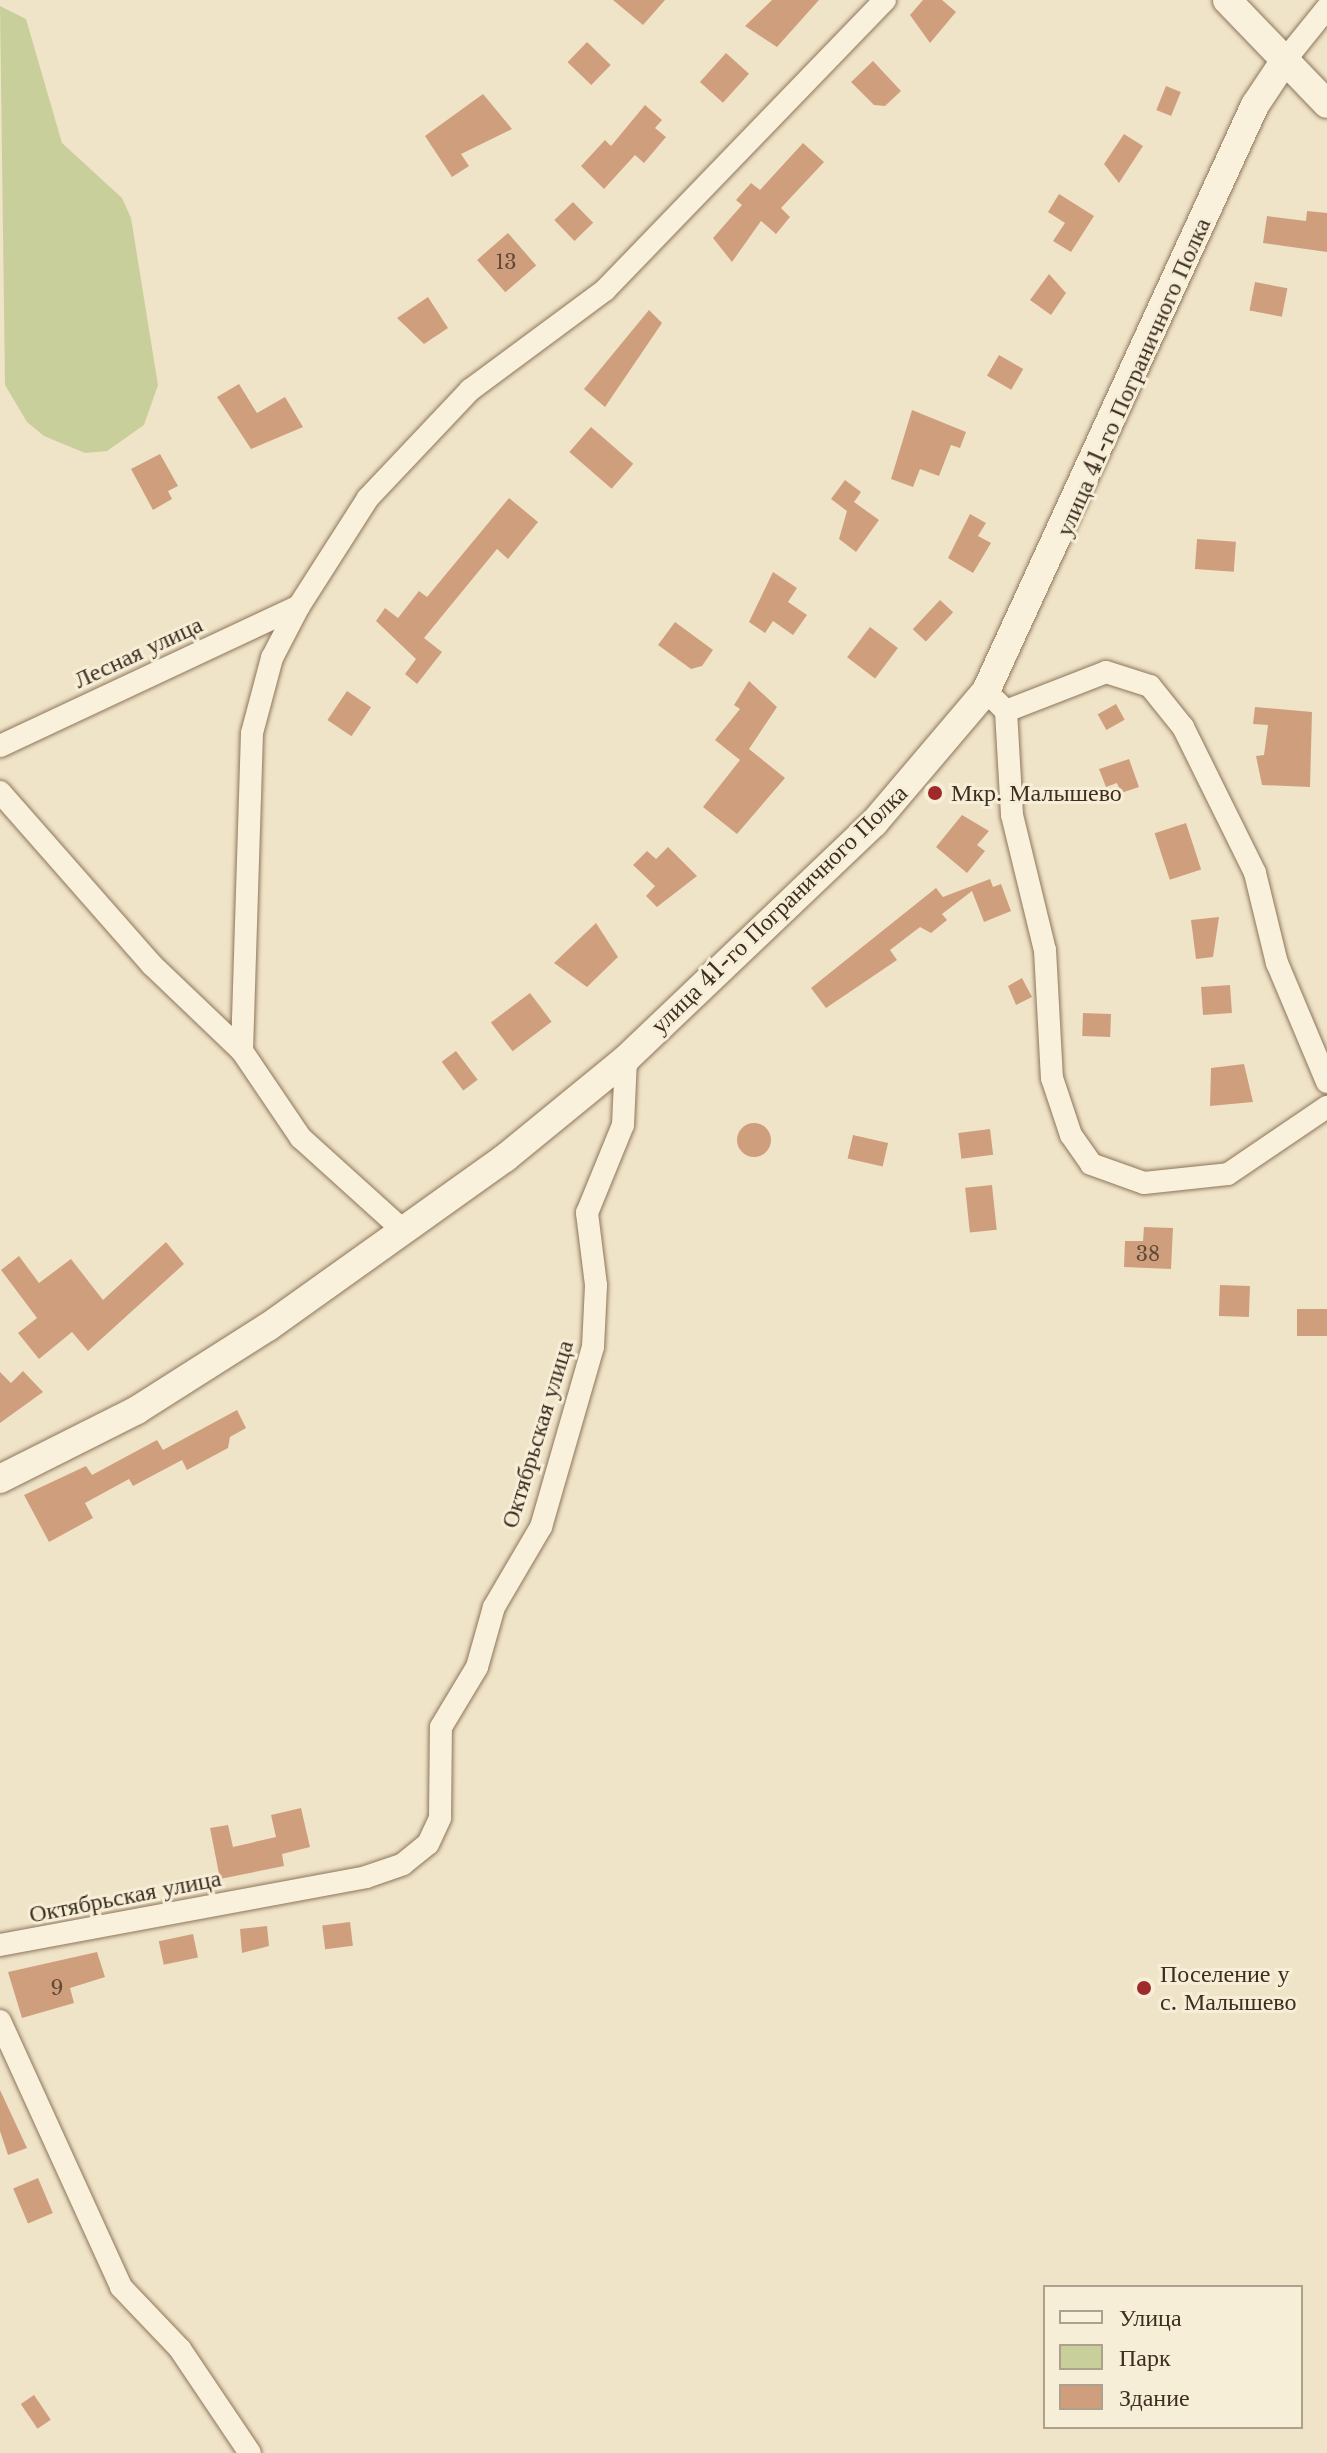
<!DOCTYPE html>
<meta charset="utf-8">
<style>
body{margin:0}
#map{position:relative;width:1327px;height:2453px;overflow:hidden;background:#f0e4c8;font-family:"Libre Baskerville",serif}
div>[style]{position:absolute}
[style*='--x']{left:calc(var(--x)*1px);top:calc(var(--y)*1px);width:calc(var(--w)*1px);rotate:calc(var(--a)*1deg)}
.green>*{inset:0;background:#c9cf9b}
.building>*{inset:0;background:#cf9f7d;transform-origin:0 0}
.round{border-radius:50%}
.roads{filter:drop-shadow(0 0 2px #8d765c) drop-shadow(0 0 2px #8d765c)}
.minor>*{height:22px;margin:-11px;padding:0 11px;transform-origin:11px;border-radius:11px;background:#faf1dc}
.tertiary>*{height:28px;margin:-14px;padding:0 14px;transform-origin:14px;border-radius:14px;background:#faf1dc}
.dots>*{width:22px;height:22px;translate:-50% -50%;box-sizing:border-box;border:4px solid #f7eed8;border-radius:50%}
span{translate:-50% -50%;white-space:nowrap;text-align:center;line-height:1.15;-webkit-text-stroke:6px #f7eed8;paint-order:stroke}
.number-label{font-size:20px;color:#624a37}
.number-label span{-webkit-text-stroke-width:0}
.street-label{font-size:24px;color:#3d2e20}
.poi-label{font-size:24px;color:#3d2e20}
.left{translate:0 -50%;text-align:left}
.legend{position:absolute;left:1043px;top:2285px;width:260px;height:144px;box-sizing:border-box;background:#f7eed8;border:2px solid #ada18e;margin:0;padding:10px 14px;list-style:none;font-size:24px;color:#3d2e20}
.legend li{display:flex;align-items:center;gap:16px;height:40px}
.legend b{width:40px;border:2px solid #ada18e}
</style>
<div id="map">
<div class="green">
<div style="clip-path:polygon(0 6px,26px 19px,62px 143px,122px 198px,131px 218px,158px 385px,144px 425px,107px 451px,85px 453px,44px 436px,27px 422px,5px 385px)"></div>
</div>
<div class="building">
<div style="clip-path:polygon(613px 0,665px 0,643px 25px)"></div>
<div style="clip-path:polygon(772px 0,819px 0,777px 47px,745px 26px)"></div>
<div style="clip-path:polygon(923px 0,942px 0,956px 12px,930px 43px,910px 15px)"></div>
<div style="left:587px;top:42px;width:33px;height:28px;rotate:44deg"></div>
<div style="left:726px;top:53px;width:31px;height:39px;rotate:42deg"></div>
<div style="clip-path:polygon(873px 61px,901px 91px,885px 106px,874px 105px,851px 82px)"></div>
<div style="left:1166px;top:86px;width:16px;height:26px;rotate:22deg"></div>
<div style="clip-path:polygon(483px 94px,512px 129px,461px 154px,469px 166px,452px 177px,425px 136px)"></div>
<div style="clip-path:polygon(645px 105px,662px 120px,655px 128px,666px 137px,644px 163px,635px 155px,604px 189px,581px 166px,605px 140px,611px 146px)"></div>
<div style="clip-path:polygon(1124px 134px,1143px 146px,1119px 183px,1104px 164px)"></div>
<div style="clip-path:polygon(803px 143px,824px 162px,781px 208px,790px 217px,776px 234px,761px 221px,732px 262px,713px 238px,742px 205px,736px 200px,751px 183px,760px 190px)"></div>
<div style="clip-path:polygon(1059px 194px,1094px 216px,1071px 252px,1053px 241px,1065px 223px,1048px 212px)"></div>
<div style="left:573px;top:202px;width:29px;height:26px;rotate:46deg"></div>
<div style="clip-path:polygon(1307px 211px,1327px 213px,1327px 252px,1263px 243px,1267px 216px,1306px 221px)"></div>
<div style="left:508px;top:233px;width:43px;height:41px;rotate:49deg"></div>
<div style="clip-path:polygon(1049px 274px,1066px 293px,1051px 315px,1030px 300px)"></div>
<div style="left:1255px;top:282px;width:33px;height:29px;rotate:11deg"></div>
<div style="clip-path:polygon(428px 297px,448px 328px,424px 344px,397px 318px)"></div>
<div style="clip-path:polygon(649px 310px,662px 323px,605px 407px,584px 389px)"></div>
<div style="left:999px;top:355px;width:28px;height:24px;rotate:30deg"></div>
<div style="clip-path:polygon(239px 384px,257px 413px,285px 397px,303px 427px,251px 449px,217px 397px)"></div>
<div style="clip-path:polygon(912px 410px,966px 432px,960px 448px,951px 445px,939px 476px,920px 469px,913px 487px,891px 479px)"></div>
<div style="left:591px;top:427px;width:56px;height:33px;rotate:41deg"></div>
<div style="clip-path:polygon(160px 454px,178px 486px,168px 491px,172px 499px,153px 510px,131px 469px)"></div>
<div style="clip-path:polygon(845px 480px,861px 492px,854px 502px,879px 520px,856px 552px,839px 539px,847px 511px,831px 499px)"></div>
<div style="clip-path:polygon(509px 498px,538px 522px,508px 559px,497px 549px,424px 638px,442px 652px,417px 684px,405px 674px,416px 659px,376px 621px,385px 608px,398px 618px,419px 591px,427px 597px)"></div>
<div style="clip-path:polygon(970px 514px,986px 523px,978px 536px,991px 543px,973px 573px,948px 558px)"></div>
<div style="left:1197px;top:539px;width:39px;height:30px;rotate:4deg"></div>
<div style="clip-path:polygon(773px 572px,797px 588px,788px 602px,807px 615px,793px 635px,773px 621px,765px 633px,749px 622px)"></div>
<div style="left:940px;top:600px;width:18px;height:40px;rotate:43deg"></div>
<div style="clip-path:polygon(675px 622px,713px 650px,702px 666px,691px 669px,658px 645px)"></div>
<div style="left:870px;top:627px;width:35px;height:38px;rotate:37deg"></div>
<div style="clip-path:polygon(749px 681px,777px 707px,749px 749px,785px 778px,737px 834px,703px 807px,740px 760px,715px 740px,740px 709px,734px 705px)"></div>
<div style="left:347px;top:691px;width:29px;height:35px;rotate:34deg"></div>
<div style="left:1116px;top:704px;width:18px;height:21px;rotate:61deg"></div>
<div style="clip-path:polygon(1255px 707px,1312px 712px,1310px 787px,1262px 785px,1256px 756px,1264px 755px,1268px 725px,1253px 724px)"></div>
<div style="clip-path:polygon(1129px 759px,1139px 787px,1121px 793px,1117px 783px,1106px 787px,1099px 769px)"></div>
<div style="clip-path:polygon(962px 815px,989px 831px,977px 845px,985px 851px,967px 873px,936px 847px)"></div>
<div style="left:1186px;top:823px;width:49px;height:33px;rotate:72deg"></div>
<div style="clip-path:polygon(668px 847px,697px 876px,657px 907px,646px 896px,655px 886px,633px 865px,647px 851px,656px 859px)"></div>
<div style="clip-path:polygon(990px 879px,993px 887px,1001px 884px,1011px 911px,984px 922px,972px 891px,942px 914px,947px 920px,931px 933px,920px 927px,890px 950px,897px 960px,826px 1008px,811px 988px,936px 888px,943px 897px)"></div>
<div style="clip-path:polygon(1219px 917px,1213px 957px,1196px 959px,1191px 920px)"></div>
<div style="clip-path:polygon(596px 923px,618px 957px,587px 987px,554px 963px)"></div>
<div style="clip-path:polygon(1022px 978px,1032px 997px,1016px 1005px,1008px 986px)"></div>
<div style="left:1230px;top:985px;width:28px;height:29px;rotate:86deg"></div>
<div style="left:530px;top:993px;width:36px;height:49px;rotate:53deg"></div>
<div style="left:1083px;top:1013px;width:28px;height:23px;rotate:2deg"></div>
<div style="left:456px;top:1051px;width:36px;height:18px;rotate:53deg"></div>
<div style="clip-path:polygon(1244px 1064px,1253px 1102px,1210px 1106px,1211px 1068px)"></div>
<div class="round" style="left:737px;top:1123px;width:34px;height:34px"></div>
<div style="left:990px;top:1129px;width:26px;height:32px;rotate:83deg"></div>
<div style="left:853px;top:1135px;width:36px;height:24px;rotate:13deg"></div>
<div style="left:992px;top:1185px;width:45px;height:27px;rotate:84deg"></div>
<div style="clip-path:polygon(1144px 1227px,1173px 1228px,1171px 1269px,1124px 1267px,1125px 1241px,1143px 1241px)"></div>
<div style="clip-path:polygon(166px 1242px,184px 1264px,88px 1351px,72px 1332px,39px 1359px,18px 1333px,37px 1318px,1px 1270px,19px 1256px,39px 1283px,71px 1259px,103px 1300px)"></div>
<div style="left:1220px;top:1285px;width:30px;height:31px;rotate:2deg"></div>
<div style="left:1327px;top:1309px;width:27px;height:30px;rotate:90deg"></div>
<div style="clip-path:polygon(23px 1371px,43px 1392px,0 1423px,0 1372px,11px 1383px)"></div>
<div style="clip-path:polygon(237px 1410px,246px 1428px,230px 1437px,228px 1448px,187px 1470px,182px 1460px,133px 1486px,129px 1479px,85px 1503px,93px 1518px,49px 1542px,24px 1495px,86px 1466px,92px 1475px,157px 1440px,163px 1450px)"></div>
<div style="clip-path:polygon(301px 1808px,310px 1847px,282px 1854px,284px 1866px,220px 1879px,210px 1828px,228px 1825px,233px 1847px,276px 1837px,271px 1815px)"></div>
<div style="left:350px;top:1922px;width:24px;height:28px;rotate:83deg"></div>
<div style="clip-path:polygon(267px 1926px,269px 1946px,242px 1953px,240px 1929px)"></div>
<div style="left:193px;top:1934px;width:24px;height:35px;rotate:78deg"></div>
<div style="clip-path:polygon(97px 1952px,105px 1977px,70px 1988px,74px 2003px,22px 2018px,8px 1972px)"></div>
<div style="clip-path:polygon(0 2090px,27px 2148px,8px 2155px,0 2131px)"></div>
<div style="left:38px;top:2178px;width:38px;height:27px;rotate:67deg"></div>
<div style="left:34px;top:2395px;width:30px;height:16px;rotate:56deg"></div>
</div>
<div class="roads">
<div class="minor">
<div style="--x:1285;--y:60;--w:67;--a:-51.1"></div>
<div style="--x:996;--y:701;--w:14;--a:45"></div>
<div style="--x:1006;--y:711;--w:107;--a:-21.3"></div>
<div style="--x:1106;--y:672;--w:46;--a:17.7"></div>
<div style="--x:1150;--y:686;--w:53;--a:51.2"></div>
<div style="--x:1183;--y:727;--w:163;--a:63.7"></div>
<div style="--x:1255;--y:873;--w:93;--a:76.3"></div>
<div style="--x:1277;--y:963;--w:129;--a:67.2"></div>
<div style="--x:1006;--y:711;--w:104;--a:86.7"></div>
<div style="--x:1012;--y:815;--w:139;--a:76.3"></div>
<div style="--x:1045;--y:950;--w:128;--a:86.9"></div>
<div style="--x:1052;--y:1078;--w:60;--a:71.6"></div>
<div style="--x:1071;--y:1135;--w:35;--a:55"></div>
<div style="--x:1091;--y:1164;--w:56;--a:19.7"></div>
<div style="--x:1144;--y:1183;--w:84;--a:-6.1"></div>
<div style="--x:1228;--y:1174;--w:120;--a:-34.1"></div>
<div style="--x:0;--y:746;--w:330;--a:-25.1"></div>
<div style="--x:0;--y:792;--w:230;--a:48.7"></div>
<div style="--x:152;--y:965;--w:124;--a:43.7"></div>
<div style="--x:242;--y:1051;--w:105;--a:55.9"></div>
<div style="--x:301;--y:1138;--w:139;--a:42.1"></div>
<div style="--x:242;--y:1051;--w:318;--a:-88.2"></div>
<div style="--x:252;--y:733;--w:78;--a:-75.1"></div>
<div style="--x:272;--y:658;--w:59;--a:-62.6"></div>
<div style="--x:299;--y:606;--w:128;--a:-57.4"></div>
<div style="--x:368;--y:498;--w:149;--a:-46.6"></div>
<div style="--x:470;--y:390;--w:168;--a:-36.5"></div>
<div style="--x:605;--y:290;--w:403;--a:-46"></div>
<div style="--x:0;--y:1945;--w:372;--a:-10.5"></div>
<div style="--x:366;--y:1877;--w:39;--a:-19"></div>
<div style="--x:403;--y:1864;--w:32;--a:-39"></div>
<div style="--x:428;--y:1844;--w:29;--a:-65"></div>
<div style="--x:440;--y:1818;--w:91;--a:-89.4"></div>
<div style="--x:441;--y:1727;--w:70;--a:-59"></div>
<div style="--x:477;--y:1667;--w:62;--a:-74.2"></div>
<div style="--x:494;--y:1607;--w:93;--a:-59.6"></div>
<div style="--x:541;--y:1527;--w:187;--a:-73.9"></div>
<div style="--x:593;--y:1347;--w:62;--a:-87.2"></div>
<div style="--x:596;--y:1285;--w:73;--a:-97.1"></div>
<div style="--x:587;--y:1213;--w:95;--a:-67.8"></div>
<div style="--x:623;--y:1125;--w:66;--a:-87.4"></div>
<div style="--x:0;--y:2021;--w:292;--a:65.5"></div>
<div style="--x:121;--y:2287;--w:86;--a:46.4"></div>
<div style="--x:180;--y:2349;--w:125;--a:56.1"></div>
</div>
<div class="tertiary">
<div style="--x:1227;--y:0;--w:144;--a:46.1"></div>
<div style="--x:0;--y:1479;--w:153;--a:-26.7"></div>
<div style="--x:137;--y:1410;--w:155;--a:-32.4"></div>
<div style="--x:268;--y:1327;--w:291;--a:-35.5"></div>
<div style="--x:505;--y:1158;--w:156;--a:-39.3"></div>
<div style="--x:626;--y:1059;--w:342;--a:-43.6"></div>
<div style="--x:874;--y:823;--w:173;--a:-49.7"></div>
<div style="--x:986;--y:691;--w:645;--a:-65.34"></div>
<div style="--x:1255;--y:105;--w:54;--a:-56.3"></div>
</div>
</div>
<div class="dots">
<div style="left:935px;top:793px;background:#9e2a2b"></div>
<div style="left:1144px;top:1988px;background:#9e2a2b"></div>
</div>
<div class="number-label">
<span style="left:506px;top:262px">13</span>
<span style="left:1148px;top:1254px">38</span>
<span style="left:57px;top:1988px">9</span>
</div>
<div class="street-label">
<span style="left:1133px;top:377px;rotate:-66deg">улица 41-го Пограничного Полка</span>
<span style="left:138px;top:652px;rotate:-25deg">Лесная улица</span>
<span style="left:779px;top:909px;rotate:-44deg">улица 41-го Пограничного Полка</span>
<span style="left:537px;top:1434px;rotate:-73deg">Октябрьская улица</span>
<span style="left:125px;top:1896px;rotate:-11deg">Октябрьская улица</span>
</div>
<div class="poi-label">
<span class="left" style="left:951px;top:793px">Мкр. Малышево</span>
<span class="left" style="left:1160px;top:1988px">Поселение у<br>с. Малышево</span>
</div>
<ul class="legend">
<li><b style="height:10px;background:#faf1dc"></b>Улица</li>
<li><b style="height:22px;background:#c9cf9b"></b>Парк</li>
<li><b style="height:22px;background:#cf9f7d"></b>Здание</li>
</ul>
</div>
